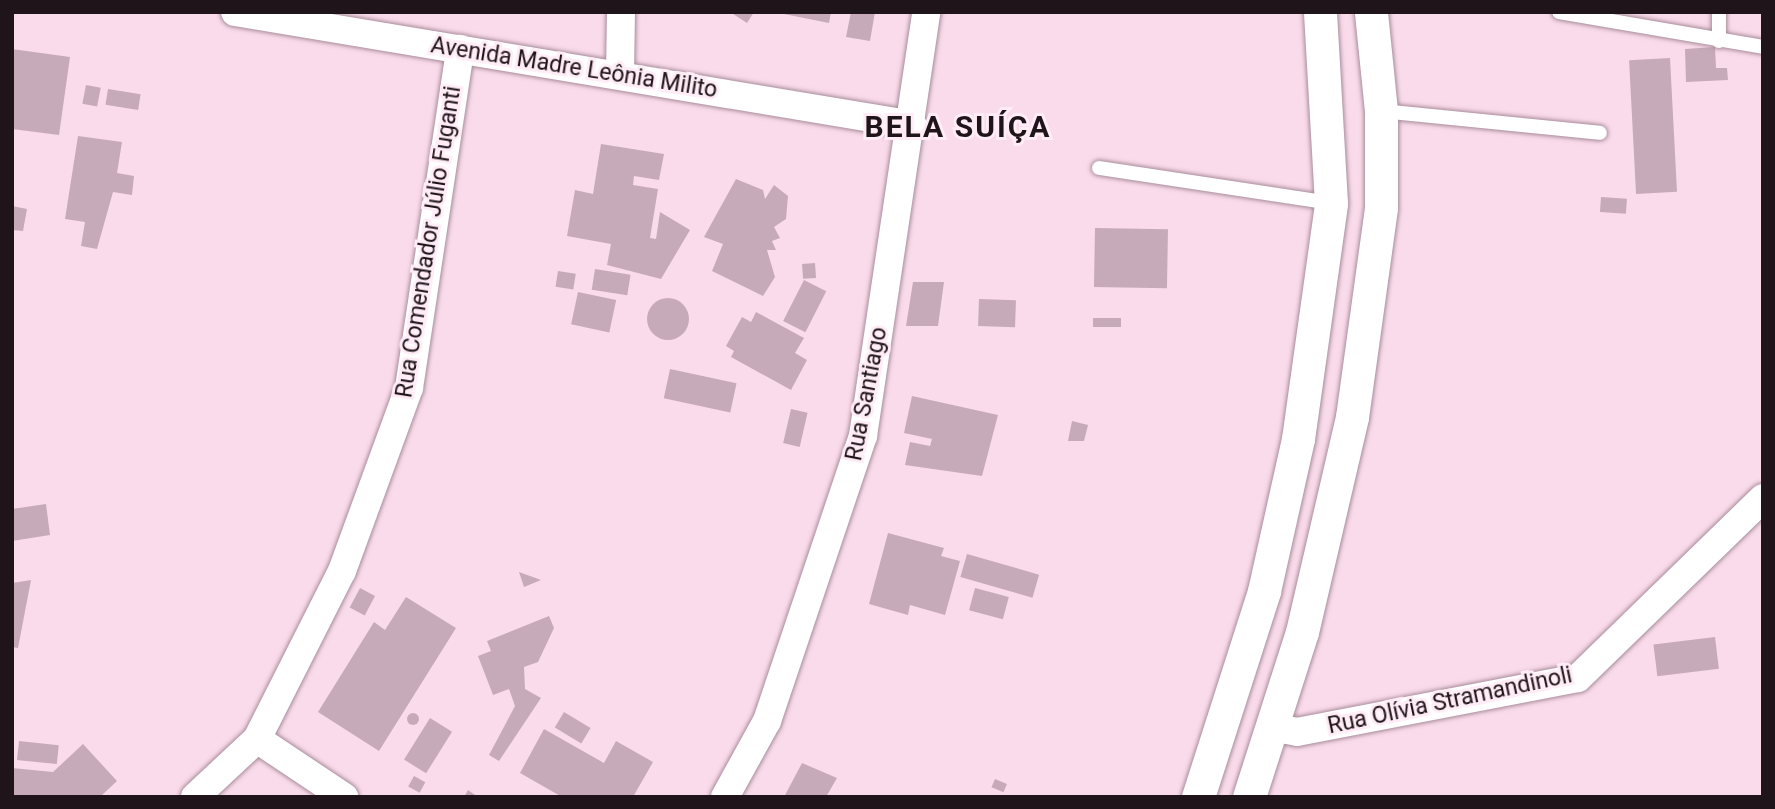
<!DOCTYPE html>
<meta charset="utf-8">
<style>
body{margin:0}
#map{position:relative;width:1775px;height:809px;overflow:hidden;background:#fadbeb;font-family:Roboto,sans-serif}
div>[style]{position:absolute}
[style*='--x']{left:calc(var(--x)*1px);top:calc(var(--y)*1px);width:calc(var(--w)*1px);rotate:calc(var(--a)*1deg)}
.building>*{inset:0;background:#c7aab9;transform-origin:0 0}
.round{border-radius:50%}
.roads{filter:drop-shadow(0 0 2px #a98d9b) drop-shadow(0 0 2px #a98d9b)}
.service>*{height:14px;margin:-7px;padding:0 7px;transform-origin:7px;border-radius:7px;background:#fff}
.minor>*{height:28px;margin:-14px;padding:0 14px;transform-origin:14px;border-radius:14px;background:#fff}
.tertiary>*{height:33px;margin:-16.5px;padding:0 16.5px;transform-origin:16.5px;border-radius:16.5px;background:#fff}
span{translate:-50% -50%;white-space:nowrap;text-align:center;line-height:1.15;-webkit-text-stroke:6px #ffecf6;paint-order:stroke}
.street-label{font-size:23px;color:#1e1419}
.district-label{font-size:30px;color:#1e1419;font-weight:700;letter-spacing:2px}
.frame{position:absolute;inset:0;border:14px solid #1e1419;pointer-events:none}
</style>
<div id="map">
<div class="building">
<div style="clip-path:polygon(730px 12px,754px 12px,747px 23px)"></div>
<div style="clip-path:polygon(774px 12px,831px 12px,829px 23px)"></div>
<div style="clip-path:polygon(851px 12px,875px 12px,870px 41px,846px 37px)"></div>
<div style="clip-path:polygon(1715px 47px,1716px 68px,1727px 68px,1728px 80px,1686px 82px,1685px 49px)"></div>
<div style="clip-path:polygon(12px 49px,70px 57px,59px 135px,12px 129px)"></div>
<div style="left:1670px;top:58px;width:134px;height:41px;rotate:87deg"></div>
<div style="left:86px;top:85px;width:15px;height:19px;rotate:11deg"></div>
<div style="left:108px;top:89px;width:33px;height:16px;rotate:9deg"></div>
<div style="clip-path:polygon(78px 136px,122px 142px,117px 173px,134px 176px,132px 195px,113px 192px,97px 249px,81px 246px,85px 222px,65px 219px)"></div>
<div style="clip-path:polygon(601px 144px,664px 154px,659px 180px,634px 176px,633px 185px,658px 189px,650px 238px,656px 239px,660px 212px,690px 230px,661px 279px,607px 265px,611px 244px,567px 236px,575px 190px,593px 194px)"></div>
<div style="clip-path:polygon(736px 179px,763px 190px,765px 199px,774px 185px,788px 196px,786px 219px,774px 227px,780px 238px,772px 241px,776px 250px,767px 250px,775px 277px,763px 296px,712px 271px,723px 244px,704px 237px)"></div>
<div style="left:1601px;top:197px;width:26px;height:15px;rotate:4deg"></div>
<div style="clip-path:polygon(12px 206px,27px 209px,23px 231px,12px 230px)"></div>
<div style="left:1095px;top:228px;width:73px;height:59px;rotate:1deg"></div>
<div style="left:815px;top:263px;width:15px;height:13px;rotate:86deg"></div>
<div style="left:595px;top:269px;width:36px;height:21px;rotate:9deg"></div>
<div style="left:558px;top:271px;width:18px;height:16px;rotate:9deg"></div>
<div style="left:804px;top:280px;width:25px;height:46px;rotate:27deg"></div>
<div style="clip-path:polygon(913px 282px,944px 282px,938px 326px,906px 326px)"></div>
<div style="left:578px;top:292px;width:39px;height:33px;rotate:12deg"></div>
<div class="round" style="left:647px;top:298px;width:42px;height:42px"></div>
<div style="left:979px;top:299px;width:37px;height:27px;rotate:2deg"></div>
<div style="clip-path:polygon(756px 312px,804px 338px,795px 353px,807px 360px,791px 390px,731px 357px,734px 351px,726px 346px,742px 317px,751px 322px)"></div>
<div style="left:1093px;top:318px;width:28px;height:9px"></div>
<div style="left:670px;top:369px;width:68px;height:30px;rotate:12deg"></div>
<div style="clip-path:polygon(912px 396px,998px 415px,982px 476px,905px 465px,910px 442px,930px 446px,932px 439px,904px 433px)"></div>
<div style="left:791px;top:409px;width:17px;height:35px;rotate:13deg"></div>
<div style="clip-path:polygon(1072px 421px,1088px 425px,1084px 441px,1068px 441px)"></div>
<div style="clip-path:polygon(46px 504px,50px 535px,12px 541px,12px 509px)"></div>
<div style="clip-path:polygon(888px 533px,944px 548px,941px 556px,960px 561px,945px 615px,910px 605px,908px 615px,869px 604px)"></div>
<div style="left:967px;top:554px;width:75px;height:24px;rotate:16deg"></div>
<div style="clip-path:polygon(519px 572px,541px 580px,524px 587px)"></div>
<div style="clip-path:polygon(31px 580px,18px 648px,12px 647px,12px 583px)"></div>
<div style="left:360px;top:588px;width:17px;height:22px;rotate:28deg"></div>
<div style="left:975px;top:588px;width:35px;height:23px;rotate:15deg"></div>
<div style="clip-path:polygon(406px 597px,456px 628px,379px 751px,318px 712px,374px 622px,385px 630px)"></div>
<div style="clip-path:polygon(549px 616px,554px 628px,538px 662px,524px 667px,525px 689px,541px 698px,499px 761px,489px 755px,515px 706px,509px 689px,493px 695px,478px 656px,491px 651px,487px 641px)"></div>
<div style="left:1715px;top:637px;width:32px;height:62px;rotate:83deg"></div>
<div style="left:564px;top:712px;width:31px;height:18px;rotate:31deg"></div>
<div class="round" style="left:407px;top:713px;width:12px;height:12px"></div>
<div style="left:430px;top:718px;width:26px;height:49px;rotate:32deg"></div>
<div style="clip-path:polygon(544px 729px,604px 763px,616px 741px,653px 762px,633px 797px,562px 797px,520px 773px)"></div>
<div style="left:19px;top:741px;width:40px;height:19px;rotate:6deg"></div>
<div style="clip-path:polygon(83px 744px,117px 781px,100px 797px,12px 797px,12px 768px,53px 772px)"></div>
<div style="clip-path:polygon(802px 763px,837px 778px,826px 797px,784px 797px)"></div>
<div style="left:414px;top:776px;width:13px;height:12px;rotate:29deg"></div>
<div style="left:995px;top:779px;width:13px;height:9px;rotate:23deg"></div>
<div style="clip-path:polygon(468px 790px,478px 797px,464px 797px)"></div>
</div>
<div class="roads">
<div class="service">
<div style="--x:1559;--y:12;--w:207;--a:9.7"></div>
<div style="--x:1719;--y:41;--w:29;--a:-90"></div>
<div style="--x:1381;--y:111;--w:220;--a:5.7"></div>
<div style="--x:1099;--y:168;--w:235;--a:8.6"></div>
</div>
<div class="minor">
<div style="--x:235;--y:12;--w:687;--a:9.46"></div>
<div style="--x:620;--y:75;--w:63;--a:-89.1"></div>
<div style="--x:1275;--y:728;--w:22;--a:10"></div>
<div style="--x:1297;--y:732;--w:286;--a:-10.9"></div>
<div style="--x:1578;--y:678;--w:258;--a:-44.2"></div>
<div style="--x:257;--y:739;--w:105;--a:33.7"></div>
<div style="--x:195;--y:797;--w:85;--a:-43.1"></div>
<div style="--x:257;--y:739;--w:188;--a:-63.2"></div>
<div style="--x:342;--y:571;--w:195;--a:-69.9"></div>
<div style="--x:409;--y:388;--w:343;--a:-81.4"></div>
<div style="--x:725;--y:797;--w:87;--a:-61.1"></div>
<div style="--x:767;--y:721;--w:301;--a:-71.4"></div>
<div style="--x:863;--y:436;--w:429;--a:-81.5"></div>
</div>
<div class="tertiary">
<div style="--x:1198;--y:797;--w:216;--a:-72.2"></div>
<div style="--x:1264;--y:591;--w:156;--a:-77.4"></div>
<div style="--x:1298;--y:439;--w:238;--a:-82"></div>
<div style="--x:1331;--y:203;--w:191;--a:-93.3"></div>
<div style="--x:1249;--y:797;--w:173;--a:-72.2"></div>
<div style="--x:1302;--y:632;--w:221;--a:-76.9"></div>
<div style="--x:1352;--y:417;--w:212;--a:-82.1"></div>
<div style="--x:1381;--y:207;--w:96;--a:-90"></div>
<div style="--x:1381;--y:111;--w:100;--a:-95.8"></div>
</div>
</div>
<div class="street-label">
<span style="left:574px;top:68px;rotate:9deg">Avenida Madre Leônia Milito</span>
<span style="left:429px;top:242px;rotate:-81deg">Rua Comendador Júlio Fuganti</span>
<span style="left:867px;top:394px;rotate:-79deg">Rua Santiago</span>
<span style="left:1450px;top:701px;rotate:-12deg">Rua Olívia Stramandinoli</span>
</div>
<div class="district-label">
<span style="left:958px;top:127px">BELA SUÍÇA</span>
</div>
<div class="frame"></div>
</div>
